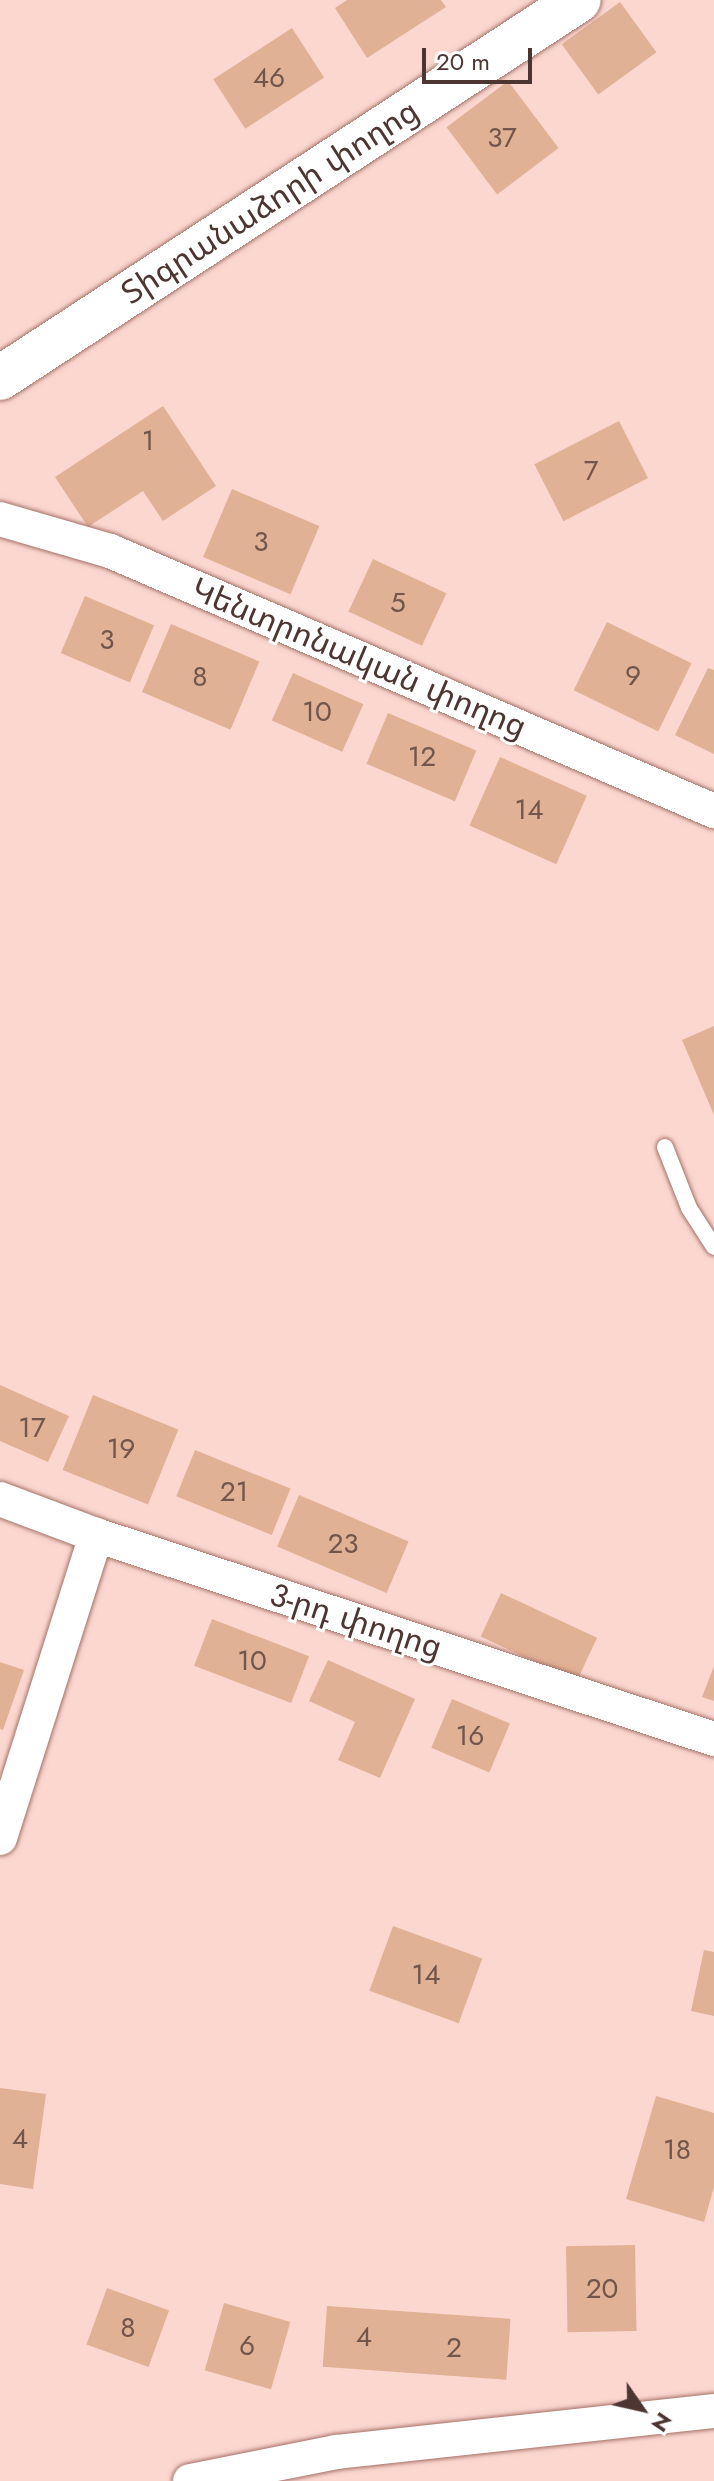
<!DOCTYPE html>
<meta charset="utf-8">
<style>
body{margin:0}
#map{position:relative;width:714px;height:2481px;overflow:hidden;background:#fbd7d0;font-family:Jost,"Noto Sans Armenian",sans-serif}
div>[style]{position:absolute}
[style*='--x']{left:calc(var(--x)*1px);top:calc(var(--y)*1px);width:calc(var(--w)*1px);rotate:calc(var(--a)*1deg)}
.building>*{inset:0;background:#e1b195;transform-origin:0 0}
.roads{filter:drop-shadow(0 0 2px #a57167) drop-shadow(0 0 2px #a57167)}
.service>*{height:16px;margin:-8px;padding:0 8px;transform-origin:8px;border-radius:8px;background:#fff}
.minor>*{height:34px;margin:-17px;padding:0 17px;transform-origin:17px;border-radius:17px;background:#fff}
.secondary>*{height:44px;margin:-22px;padding:0 22px;transform-origin:22px;border-radius:22px;background:#fff}
span{translate:-50% -50%;white-space:nowrap;text-align:center;line-height:1.15;-webkit-text-stroke:6px #fff;paint-order:stroke}
.number-label{font-size:28px;color:#72554b}
.number-label span{-webkit-text-stroke-width:0}
.street-label{font-size:32px;color:#4d3632}
.north{position:absolute;left:602px;top:2369px;width:80px;height:80px;-webkit-text-stroke:6px #fff;paint-order:stroke;rotate:124deg;font-size:22px;font-weight:700;line-height:32px;text-align:center;color:#4d3632}
.north::after{content:'';display:block;margin:auto;width:28px;height:36px;background:#4d3632;clip-path:polygon(50% 0,100% 100%,50% 72%,0 100%)}
.scale{position:absolute;left:422px;top:48px;width:110px;height:36px;box-sizing:border-box;border:4px solid #4d3632;border-top:0;padding-left:10px;font-size:24px;line-height:28px;white-space:nowrap;color:#4d3632;-webkit-text-stroke:6px #fff;paint-order:stroke}
</style>
<div id="map">
<div class="building">
<div style="clip-path:polygon(347px 0,441px 0,446px 7px,367px 58px,335px 8px)"></div>
<div style="left:620px;top:2px;width:62px;height:72px;rotate:54deg"></div>
<div style="left:292px;top:28px;width:59px;height:94px;rotate:57deg"></div>
<div style="left:508px;top:81px;width:84px;height:77px;rotate:53deg"></div>
<div style="clip-path:polygon(163px 406px,216px 486px,163px 521px,143px 491px,88px 527px,55px 477px)"></div>
<div style="left:619px;top:421px;width:64px;height:95px;rotate:63deg"></div>
<div style="left:232px;top:489px;width:95px;height:74px;rotate:23deg"></div>
<div style="left:373px;top:559px;width:81px;height:58px;rotate:25deg"></div>
<div style="left:85px;top:596px;width:75px;height:62px;rotate:23deg"></div>
<div style="left:607px;top:622px;width:94px;height:76px;rotate:26deg"></div>
<div style="left:171px;top:624px;width:96px;height:74px;rotate:23deg"></div>
<div style="clip-path:polygon(708px 668px,714px 670px,714px 754px,675px 735px)"></div>
<div style="left:293px;top:673px;width:77px;height:52px;rotate:24deg"></div>
<div style="left:388px;top:713px;width:96px;height:55px;rotate:23deg"></div>
<div style="left:500px;top:757px;width:95px;height:75px;rotate:24deg"></div>
<div style="clip-path:polygon(714px 1026px,714px 1115px,682px 1040px)"></div>
<div style="clip-path:polygon(0 1385px,69px 1416px,48px 1462px,0 1441px)"></div>
<div style="left:93px;top:1395px;width:92px;height:81px;rotate:22deg"></div>
<div style="left:195px;top:1450px;width:103px;height:50px;rotate:22deg"></div>
<div style="left:299px;top:1495px;width:119px;height:56px;rotate:23deg"></div>
<div style="left:501px;top:1593px;width:106px;height:48px;rotate:25deg"></div>
<div style="left:212px;top:1619px;width:104px;height:50px;rotate:21deg"></div>
<div style="clip-path:polygon(328px 1660px,415px 1699px,380px 1778px,338px 1760px,355px 1722px,309px 1701px)"></div>
<div style="clip-path:polygon(0 1662px,24px 1670px,3px 1730px,0 1729px)"></div>
<div style="clip-path:polygon(714px 1666px,714px 1701px,702px 1697px)"></div>
<div style="left:452px;top:1699px;width:63px;height:53px;rotate:23deg"></div>
<div style="left:393px;top:1926px;width:95px;height:69px;rotate:20deg"></div>
<div style="clip-path:polygon(704px 1950px,714px 1952px,714px 2016px,691px 2011px)"></div>
<div style="clip-path:polygon(0 2088px,46px 2094px,33px 2189px,0 2184px)"></div>
<div style="clip-path:polygon(656px 2096px,714px 2113px,714px 2187px,704px 2222px,626px 2199px)"></div>
<div style="left:635px;top:2245px;width:86px;height:69px;rotate:89deg"></div>
<div style="left:107px;top:2288px;width:66px;height:60px;rotate:20deg"></div>
<div style="left:224px;top:2303px;width:69px;height:70px;rotate:16deg"></div>
<div style="left:327px;top:2306px;width:184px;height:61px;rotate:4deg"></div>
</div>
<div class="roads">
<div class="service">
<div style="--x:665;--y:1147;--w:66;--a:68.5"></div>
<div style="--x:689;--y:1208;--w:46;--a:57.3"></div>
</div>
<div class="minor">
<div style="--x:0;--y:519;--w:115;--a:16.2"></div>
<div style="--x:110;--y:551;--w:658;--a:23.29"></div>
<div style="--x:0;--y:1499;--w:103;--a:20.6"></div>
<div style="--x:96;--y:1535;--w:651;--a:18.27"></div>
<div style="--x:0;--y:1838;--w:318;--a:-72.4"></div>
<div style="--x:190;--y:2481;--w:149;--a:-11.2"></div>
<div style="--x:336;--y:2452;--w:380;--a:-6.2"></div>
</div>
<div class="secondary">
<div style="--x:0;--y:378;--w:691;--a:-33.14"></div>
</div>
</div>
<div class="number-label">
<span style="left:269px;top:78px">46</span>
<span style="left:502px;top:138px">37</span>
<span style="left:148px;top:441px">1</span>
<span style="left:591px;top:471px">7</span>
<span style="left:261px;top:542px">3</span>
<span style="left:398px;top:603px">5</span>
<span style="left:107px;top:640px">3</span>
<span style="left:633px;top:676px">9</span>
<span style="left:200px;top:677px">8</span>
<span style="left:317px;top:712px">10</span>
<span style="left:422px;top:757px">12</span>
<span style="left:529px;top:810px">14</span>
<span style="left:32px;top:1428px">17</span>
<span style="left:121px;top:1449px">19</span>
<span style="left:234px;top:1492px">21</span>
<span style="left:343px;top:1544px">23</span>
<span style="left:252px;top:1661px">10</span>
<span style="left:470px;top:1736px">16</span>
<span style="left:426px;top:1975px">14</span>
<span style="left:20px;top:2139px">4</span>
<span style="left:677px;top:2150px">18</span>
<span style="left:602px;top:2289px">20</span>
<span style="left:128px;top:2328px">8</span>
<span style="left:364px;top:2337px">4</span>
<span style="left:247px;top:2346px">6</span>
<span style="left:454px;top:2348px">2</span>
</div>
<div class="street-label">
<span style="left:270px;top:202px;rotate:-33deg">Տիգրանաձորի փողոց</span>
<span style="left:359px;top:658px;rotate:23deg">Կենտրոնական փողոց</span>
<span style="left:356px;top:1621px;rotate:18deg">3-րդ փողոց</span>
</div>
<div class="north">N</div>
<div class="scale">20 m</div>
</div>
